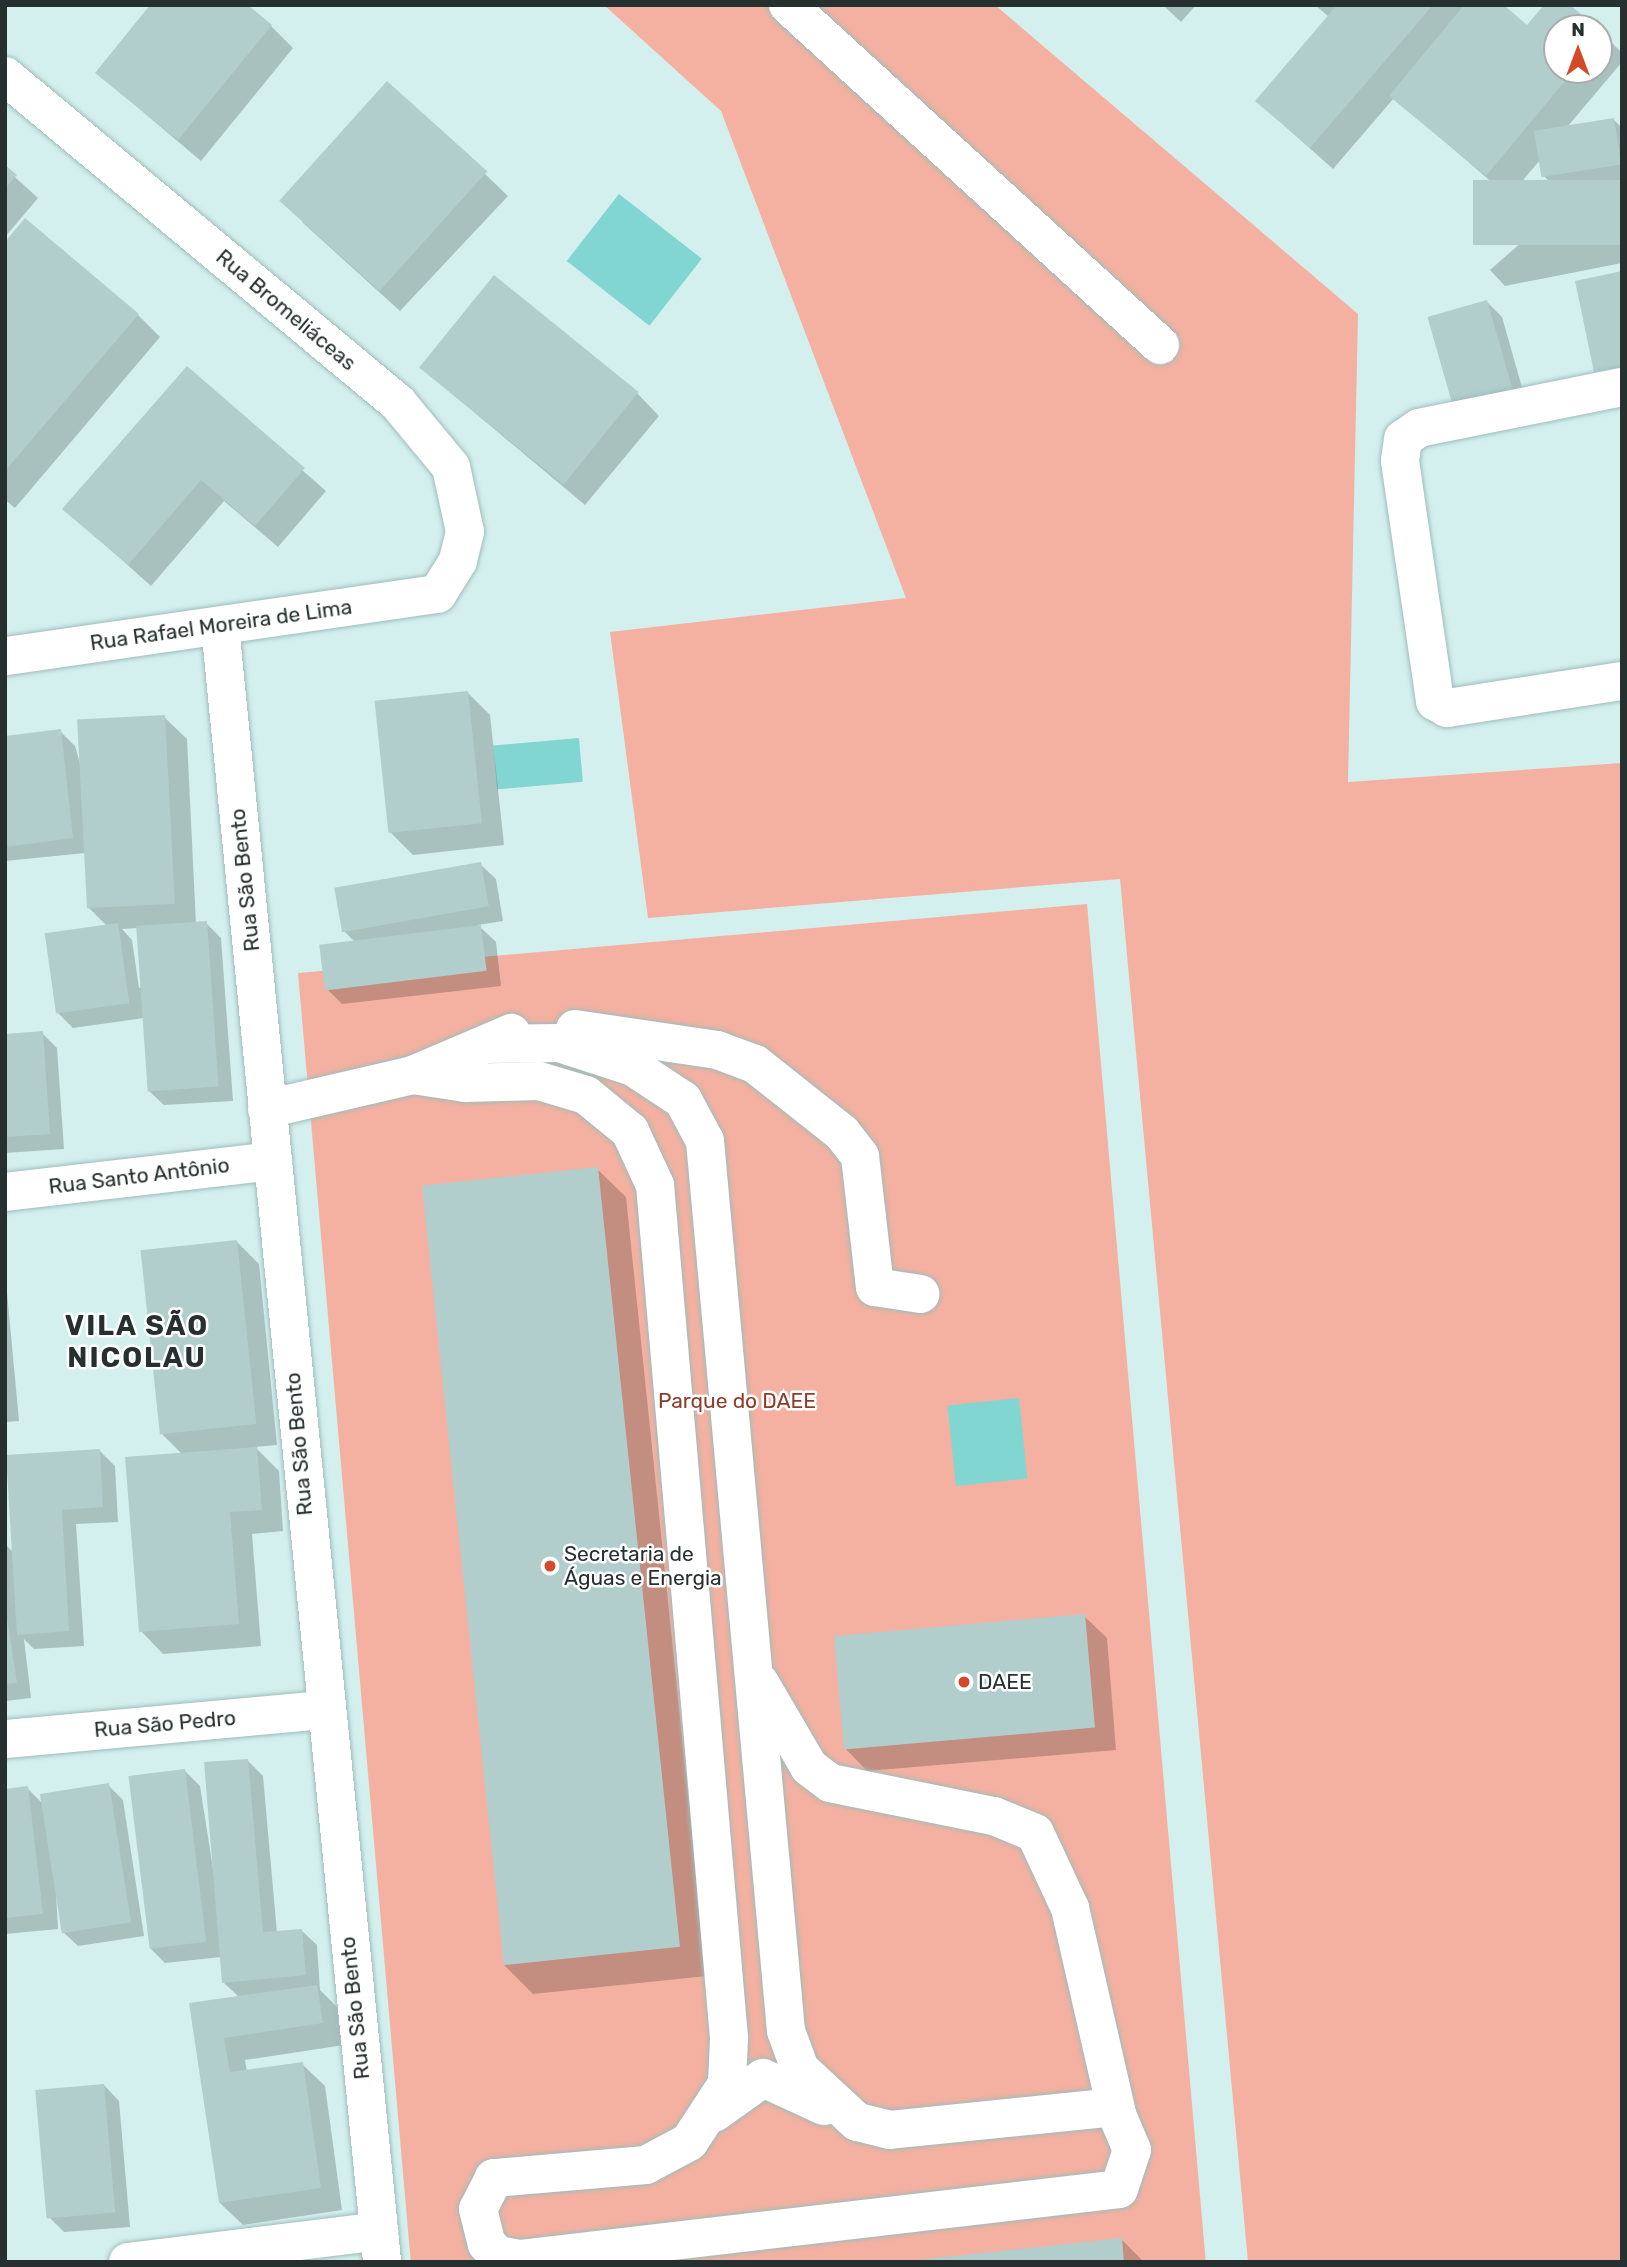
<!DOCTYPE html>
<meta charset="utf-8">
<style>
body{margin:0}
#map{position:relative;width:1627px;height:2267px;overflow:hidden;background:#d3f0ee;font-family:Rubik,sans-serif}
div>[style]{position:absolute}
[style*='--x']{left:calc(var(--x)*1px);top:calc(var(--y)*1px);width:calc(var(--w)*1px);rotate:calc(var(--a)*1deg)}
.green>*{inset:0;background:#f4b1a1;transform-origin:0 0}
.water>*{inset:0;background:#81d6d1;transform-origin:0 0}
.shadow>*{inset:0;background:#0003}
.building>*{inset:0;background:#b1cecc;transform-origin:0 0}
.roads{filter:drop-shadow(0 0 2px #a0bcba) drop-shadow(0 0 2px #a0bcba)}
.minor>*{height:38px;margin:-19px;padding:0 19px;transform-origin:19px;border-radius:19px;background:#fff}
.dots>*{width:19px;height:19px;translate:-50% -50%;box-sizing:border-box;border:4px solid #fff;border-radius:50%}
span{translate:-50% -50%;white-space:nowrap;text-align:center;line-height:1.15;-webkit-text-stroke:5px #fff;paint-order:stroke}
.street-label{font-size:21px;color:#25302f}
.park-label{font-size:21px;color:#8c3c2a}
.poi-label{font-size:21px;color:#25302f}
.left{translate:0 -50%;text-align:left}
.district-label{font-size:28px;color:#25302f;font-weight:700;letter-spacing:2px}
.frame{position:absolute;inset:0;border:7px solid #25302f;pointer-events:none}
.north{position:absolute;left:1543px;top:14px;width:70px;height:70px;box-sizing:border-box;background:#fff;border:2px solid #a8acac;border-radius:50%;rotate:0deg;font-size:19px;font-weight:700;line-height:28px;text-align:center;color:#25302f}
.north::after{content:'';display:block;margin:auto;width:24px;height:32px;background:#d34929;clip-path:polygon(50% 0,100% 100%,50% 72%,0 100%)}
</style>
<div id="map">
<div class="green">
<div style="clip-path:polygon(604px 5px,995px 5px,1358px 314px,1348px 782px,1622px 763px,1622px 2262px,1248px 2262px,1120px 879px,648px 918px,610px 632px,906px 598px,721px 111px)"></div>
<div style="left:1087px;top:904px;width:1364px;height:792px;rotate:85deg"></div>
</div>
<div class="water">
<div style="left:619px;top:194px;width:105px;height:85px;rotate:38deg"></div>
<div style="left:579px;top:738px;width:44px;height:86px;rotate:85deg"></div>
<div style="left:1019px;top:1398px;width:81px;height:72px;rotate:84deg"></div>
</div>
<div class="shadow">
<div style="clip-path:polygon(1163px 5px,1196px 5px,1181px 22px)"></div>
<div style="clip-path:polygon(1315px 5px,1501px 5px,1528px 27px,1595px 28px,1557px 28px,1557px 70px,1599px 70px,1599px 31px,1604px 35px,1622px 53px,1622px 62px,1568px 126px,1614px 120px,1622px 128px,1622px 263px,1505px 286px,1490px 270px,1587px 185px,1557px 189px,1542px 174px,1540px 160px,1509px 197px,1394px 98px,1333px 169px,1257px 101px,1329px 17px)"></div>
<div style="clip-path:polygon(271px 26px,293px 48px,201px 161px,97px 73px)"></div>
<div style="clip-path:polygon(5px 168px,38px 198px,5px 237px)"></div>
<div style="clip-path:polygon(485px 174px,508px 196px,400px 311px,302px 222px)"></div>
<div style="clip-path:polygon(5px 244px,138px 315px,160px 337px,15px 508px,5px 500px)"></div>
<div style="clip-path:polygon(1487px 302px,1502px 317px,1527px 405px,1468px 421px)"></div>
<div style="clip-path:polygon(420px 367px,637px 393px,659px 416px,585px 505px)"></div>
<div style="clip-path:polygon(187px 369px,326px 491px,278px 547px,224px 501px,151px 586px,65px 509px)"></div>
<div style="clip-path:polygon(468px 693px,490px 715px,504px 845px,413px 855px,390px 832px)"></div>
<div style="clip-path:polygon(evenodd,164px 717px,187px 739px,196px 924px,206px 923px,221px 938px,233px 1101px,164px 1105px,148px 1090px,144px 1018px,73px 1028px,58px 1013px,107px 926px,88px 907px,85px 853px,5px 861px,5px 738px,60px 731px,75px 746px,81px 767px,164px 717px,138px 928px,142px 987px,139px 988px,132px 940px,122px 929px,138px 928px)"></div>
<div style="clip-path:polygon(480px 864px,496px 879px,503px 921px,478px 925px,496px 942px,501px 986px,342px 1004px,327px 989px,355px 942px,343px 930px)"></div>
<div style="clip-path:polygon(42px 1033px,57px 1048px,64px 1149px,5px 1153px,5px 1036px)"></div>
<div style="clip-path:polygon(597px 1169px,626px 1197px,707px 1976px,533px 1994px,504px 1965px)"></div>
<div style="clip-path:polygon(237px 1242px,259px 1264px,277px 1445px,255px 1447px,279px 1471px,283px 1531px,252px 1534px,261px 1646px,163px 1654px,141px 1631px,182px 1454px,160px 1432px)"></div>
<div style="clip-path:polygon(5px 1271px,19px 1421px,5px 1422px)"></div>
<div style="clip-path:polygon(100px 1451px,115px 1466px,118px 1522px,76px 1524px,84px 1646px,34px 1649px,24px 1639px,31px 1698px,5px 1701px,5px 1544px,13px 1552px)"></div>
<div style="clip-path:polygon(1084px 1616px,1107px 1638px,1116px 1750px,867px 1771px,845px 1748px)"></div>
<div style="clip-path:polygon(248px 1761px,263px 1776px,277px 1933px,301px 1930px,317px 1945px,320px 1990px,339px 2009px,344px 2045px,245px 2060px,247px 2072px,302px 2064px,325px 2086px,342px 2210px,243px 2225px,220px 2203px,191px 2004px,239px 1997px,223px 1982px,221px 1957px,165px 1963px,150px 1948px,185px 1771px,200px 1786px,216px 1888px)"></div>
<div style="clip-path:polygon(108px 1785px,123px 1800px,144px 1936px,78px 1946px,62px 1931px,56px 1892px,58px 1929px,5px 1934px,5px 1791px,27px 1788px,43px 1804px)"></div>
<div style="clip-path:polygon(104px 2085px,119px 2101px,130px 2227px,64px 2232px,49px 2217px)"></div>
<div style="clip-path:polygon(1122px 2240px,1144px 2262px,917px 2262px)"></div>
</div>
<div class="building">
<div style="clip-path:polygon(150px 5px,248px 5px,272px 25px,178px 140px,95px 73px)"></div>
<div style="clip-path:polygon(1337px 5px,1433px 5px,1310px 148px,1255px 101px)"></div>
<div style="clip-path:polygon(1464px 5px,1504px 5px,1527px 25px,1544px 5px,1570px 5px,1598px 28px,1557px 28px,1557px 70px,1574px 70px,1486px 176px,1389px 96px)"></div>
<div style="left:387px;top:81px;width:135px;height:161px;rotate:42deg"></div>
<div style="left:1614px;top:118px;width:47px;height:81px;rotate:81deg"></div>
<div style="clip-path:polygon(5px 165px,17px 175px,5px 188px)"></div>
<div style="left:1622px;top:180px;width:65px;height:149px;rotate:90deg"></div>
<div style="clip-path:polygon(25px 218px,139px 314px,5px 471px,5px 242px)"></div>
<div style="clip-path:polygon(1622px 271px,1622px 367px,1594px 372px,1575px 281px)"></div>
<div style="left:494px;top:275px;width:186px;height:119px;rotate:39deg"></div>
<div style="left:1487px;top:300px;width:94px;height:62px;rotate:74deg"></div>
<div style="clip-path:polygon(187px 366px,305px 468px,255px 526px,201px 480px,128px 565px,62px 509px)"></div>
<div style="left:468px;top:691px;width:133px;height:94px;rotate:84deg"></div>
<div style="left:165px;top:715px;width:189px;height:88px;rotate:87deg"></div>
<div style="clip-path:polygon(61px 729px,73px 838px,5px 847px,5px 736px)"></div>
<div style="left:481px;top:862px;width:45px;height:149px;rotate:80deg"></div>
<div style="left:207px;top:921px;width:166px;height:71px;rotate:86deg"></div>
<div style="left:118px;top:923px;width:81px;height:74px;rotate:82deg"></div>
<div style="left:481px;top:925px;width:46px;height:163px;rotate:83deg"></div>
<div style="clip-path:polygon(43px 1031px,50px 1134px,5px 1137px,5px 1034px)"></div>
<div style="left:598px;top:1167px;width:784px;height:177px;rotate:84deg"></div>
<div style="left:237px;top:1240px;width:185px;height:97px;rotate:84deg"></div>
<div style="clip-path:polygon(257px 1447px,262px 1510px,230px 1512px,239px 1624px,139px 1632px,125px 1457px)"></div>
<div style="clip-path:polygon(100px 1449px,103px 1507px,62px 1510px,69px 1631px,17px 1635px,6px 1455px)"></div>
<div style="clip-path:polygon(5px 1604px,17px 1683px,5px 1684px)"></div>
<div style="left:1085px;top:1614px;width:114px;height:252px;rotate:85deg"></div>
<div style="clip-path:polygon(248px 1759px,263px 1932px,302px 1929px,306px 1975px,222px 1983px,204px 1762px)"></div>
<div style="left:185px;top:1769px;width:174px;height:57px;rotate:83deg"></div>
<div style="left:109px;top:1783px;width:141px;height:70px;rotate:81deg"></div>
<div style="clip-path:polygon(28px 1786px,43px 1914px,5px 1918px,5px 1789px)"></div>
<div style="clip-path:polygon(317px 1985px,323px 2023px,224px 2038px,230px 2072px,303px 2062px,321px 2188px,219px 2203px,189px 2003px)"></div>
<div style="left:104px;top:2084px;width:129px;height:69px;rotate:85deg"></div>
<div style="clip-path:polygon(1122px 2238px,1124px 2262px,918px 2262px,917px 2260px)"></div>
</div>
<div class="roads">
<div class="minor">
<div style="--x:788;--y:5;--w:504;--a:42.43"></div>
<div style="--x:5;--y:76;--w:511;--a:39.76"></div>
<div style="--x:398;--y:403;--w:83;--a:50.4"></div>
<div style="--x:451;--y:467;--w:66;--a:77.8"></div>
<div style="--x:465;--y:532;--w:30;--a:104"></div>
<div style="--x:458;--y:561;--w:39;--a:122"></div>
<div style="--x:437;--y:594;--w:436;--a:171.8"></div>
<div style="--x:1622;--y:387;--w:207;--a:168.6"></div>
<div style="--x:1419;--y:428;--w:19;--a:145"></div>
<div style="--x:1403;--y:439;--w:22;--a:98"></div>
<div style="--x:1400;--y:461;--w:243;--a:81.7"></div>
<div style="--x:1435;--y:701;--w:14;--a:30"></div>
<div style="--x:1447;--y:708;--w:177;--a:-8.8"></div>
<div style="--x:220;--y:626;--w:1644;--a:84.34"></div>
<div style="--x:575;--y:1029;--w:144;--a:8.4"></div>
<div style="--x:717;--y:1050;--w:40;--a:20.2"></div>
<div style="--x:755;--y:1064;--w:111;--a:38.4"></div>
<div style="--x:842;--y:1133;--w:29;--a:52"></div>
<div style="--x:860;--y:1156;--w:132;--a:83.5"></div>
<div style="--x:875;--y:1287;--w:46;--a:8.8"></div>
<div style="--x:413;--y:1075;--w:53;--a:8.7"></div>
<div style="--x:465;--y:1083;--w:74;--a:-1.5"></div>
<div style="--x:539;--y:1081;--w:49;--a:16.6"></div>
<div style="--x:586;--y:1095;--w:57;--a:39.3"></div>
<div style="--x:630;--y:1131;--w:60;--a:65.2"></div>
<div style="--x:655;--y:1185;--w:856;--a:85.04"></div>
<div style="--x:729;--y:2038;--w:46;--a:92.5"></div>
<div style="--x:727;--y:2084;--w:69;--a:123.2"></div>
<div style="--x:689;--y:2142;--w:49;--a:151.9"></div>
<div style="--x:646;--y:2165;--w:153;--a:175.1"></div>
<div style="--x:494;--y:2178;--w:35;--a:117"></div>
<div style="--x:478;--y:2209;--w:36;--a:76"></div>
<div style="--x:487;--y:2244;--w:16;--a:45"></div>
<div style="--x:498;--y:2255;--w:21;--a:11"></div>
<div style="--x:519;--y:2259;--w:604;--a:-6.65"></div>
<div style="--x:1119;--y:2189;--w:41;--a:-71.6"></div>
<div style="--x:1132;--y:2150;--w:39;--a:-113"></div>
<div style="--x:1117;--y:2114;--w:13;--a:-151"></div>
<div style="--x:1106;--y:2108;--w:217;--a:174.2"></div>
<div style="--x:890;--y:2130;--w:34;--a:-166"></div>
<div style="--x:857;--y:2122;--w:78;--a:-137.1"></div>
<div style="--x:800;--y:2069;--w:40;--a:-110.2"></div>
<div style="--x:786;--y:2031;--w:894;--a:-95.2"></div>
<div style="--x:705;--y:1141;--w:47;--a:-118.2"></div>
<div style="--x:683;--y:1100;--w:60;--a:-146.6"></div>
<div style="--x:633;--y:1067;--w:78;--a:-162"></div>
<div style="--x:559;--y:1043;--w:71;--a:179.2"></div>
<div style="--x:267;--y:1109;--w:150;--a:-13.1"></div>
<div style="--x:413;--y:1075;--w:107;--a:-23.2"></div>
<div style="--x:5;--y:1192;--w:270;--a:-6.6"></div>
<div style="--x:760;--y:1683;--w:97;--a:59.7"></div>
<div style="--x:809;--y:1767;--w:26;--a:37"></div>
<div style="--x:830;--y:1783;--w:167;--a:11.4"></div>
<div style="--x:994;--y:1816;--w:44;--a:22.5"></div>
<div style="--x:1035;--y:1833;--w:83;--a:65"></div>
<div style="--x:1070;--y:1908;--w:211;--a:77.1"></div>
<div style="--x:5;--y:1739;--w:320;--a:-5.2"></div>
<div style="--x:714;--y:2113;--w:60;--a:-35.5"></div>
<div style="--x:763;--y:2078;--w:67;--a:24.7"></div>
<div style="--x:128;--y:2262;--w:253;--a:-7"></div>
</div>
</div>
<div class="dots">
<div style="left:550px;top:1566px;background:#d34929"></div>
<div style="left:964px;top:1682px;background:#d34929"></div>
</div>
<div class="street-label">
<span style="left:286px;top:310px;rotate:40deg">Rua Bromeliáceas</span>
<span style="left:221px;top:625px;rotate:-8deg">Rua Rafael Moreira de Lima</span>
<span style="left:245px;top:880px;rotate:-96deg">Rua São Bento</span>
<span style="left:139px;top:1176px;rotate:-7deg">Rua Santo Antônio</span>
<span style="left:299px;top:1444px;rotate:-95deg">Rua São Bento</span>
<span style="left:165px;top:1724px;rotate:-5deg">Rua São Pedro</span>
<span style="left:355px;top:2008px;rotate:-96deg">Rua São Bento</span>
</div>
<div class="park-label">
<span style="left:737px;top:1401px">Parque do DAEE</span>
</div>
<div class="poi-label">
<span class="left" style="left:564px;top:1566px">Secretaria de<br>Águas e Energia</span>
<span class="left" style="left:978px;top:1682px">DAEE</span>
</div>
<div class="district-label">
<span style="left:137px;top:1342px">VILA SÃO<br>NICOLAU</span>
</div>
<div class="frame"></div>
<div class="north">N</div>
</div>
